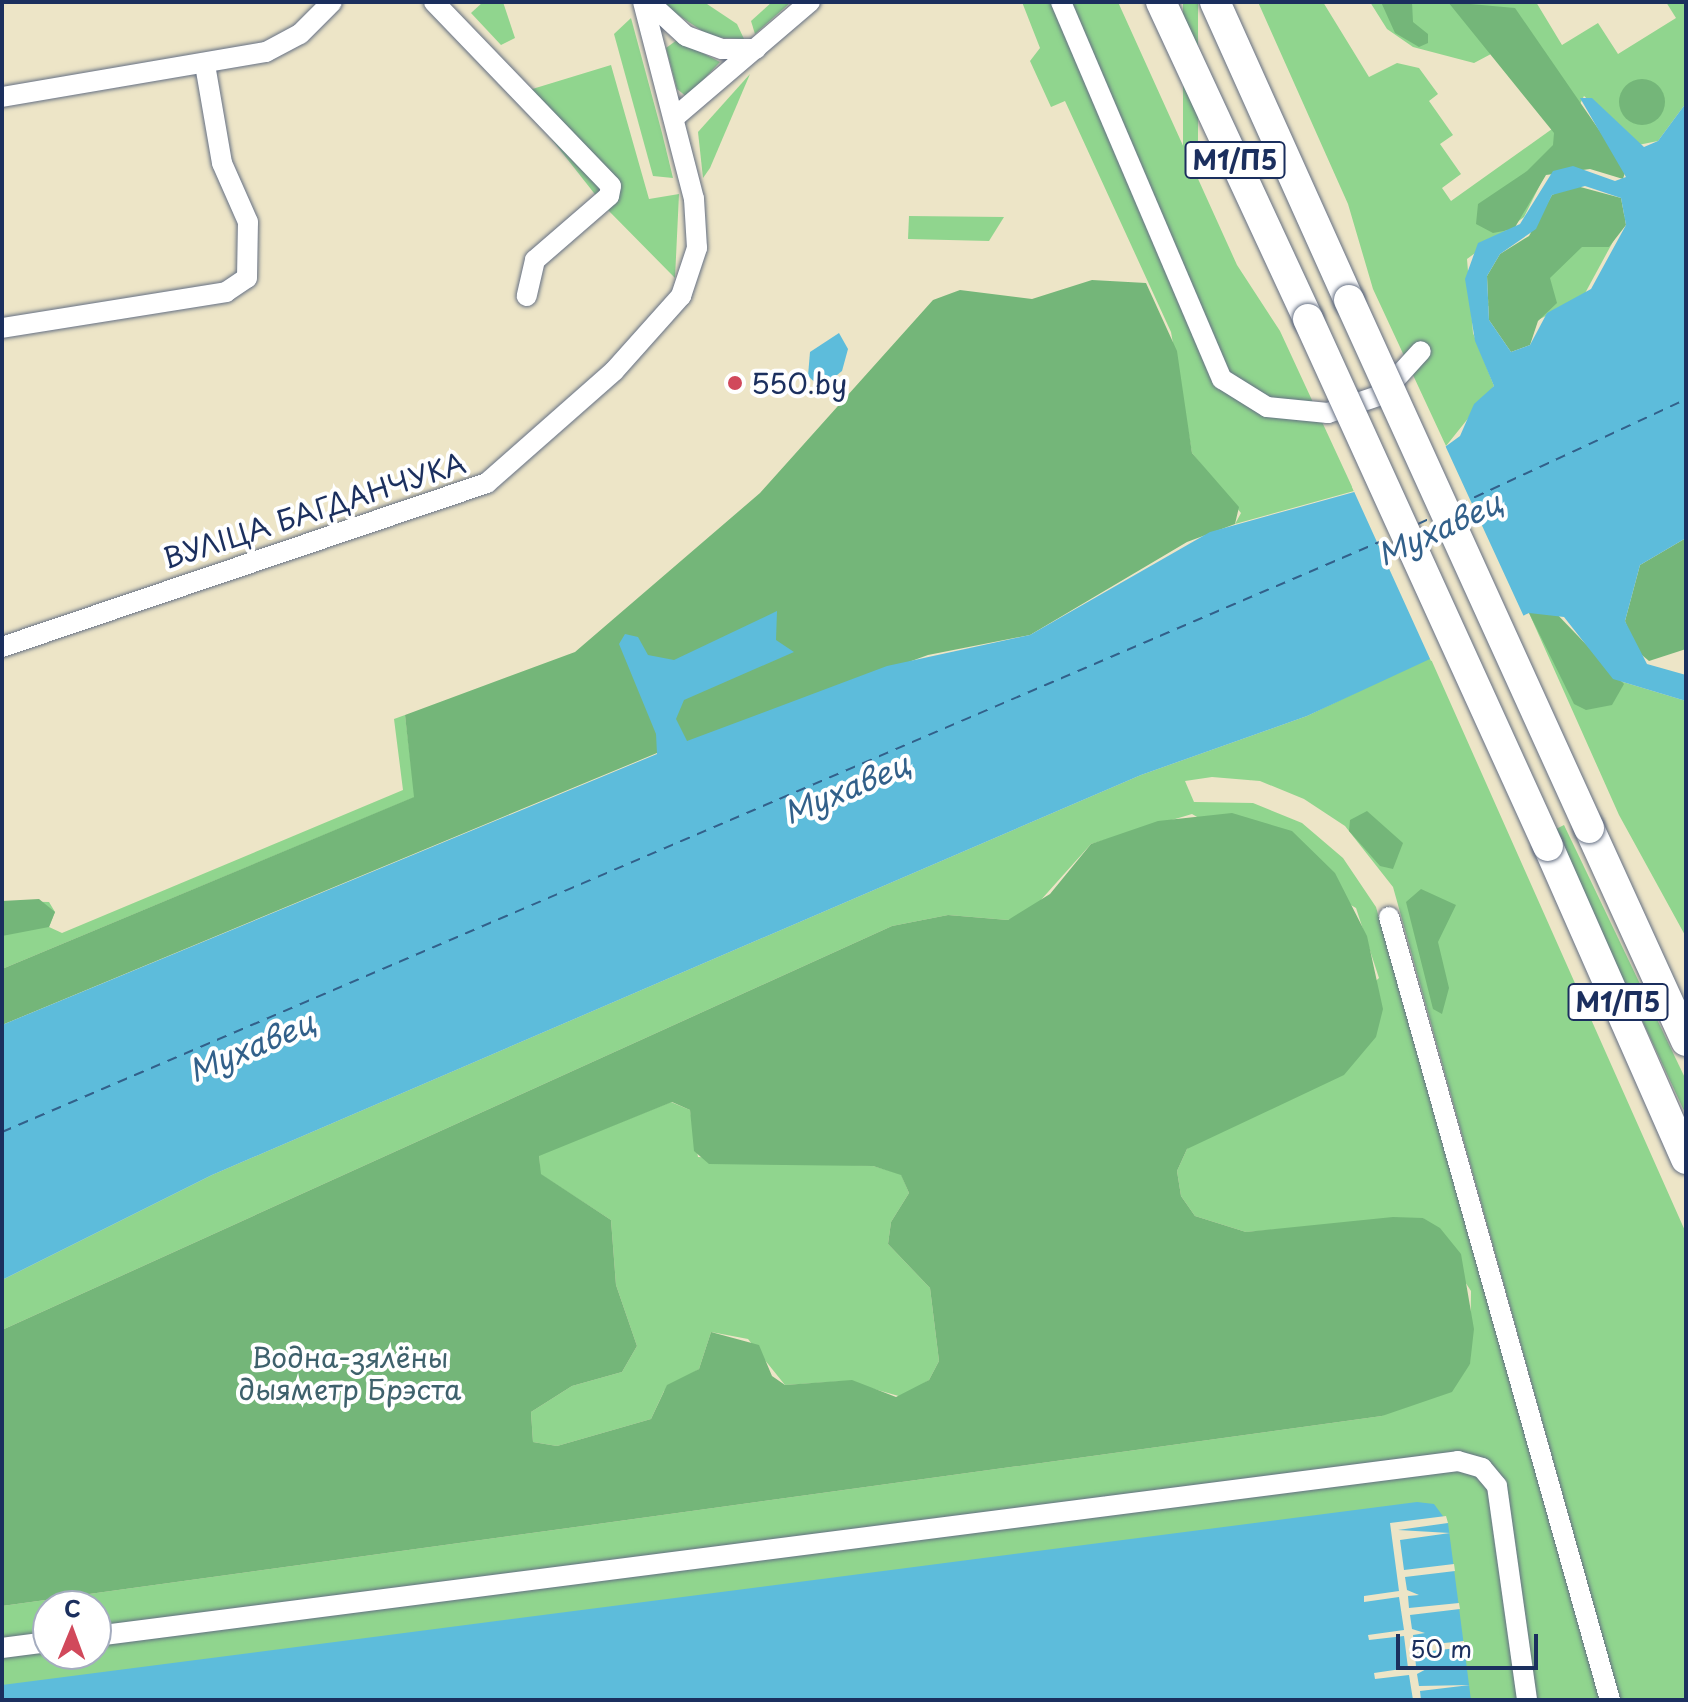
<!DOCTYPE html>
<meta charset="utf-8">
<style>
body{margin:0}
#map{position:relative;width:1688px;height:1702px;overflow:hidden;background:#ede5c7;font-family:"Playpen Sans",sans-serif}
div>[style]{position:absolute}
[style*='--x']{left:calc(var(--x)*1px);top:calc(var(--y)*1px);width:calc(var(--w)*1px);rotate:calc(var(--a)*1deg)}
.green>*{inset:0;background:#90d58e;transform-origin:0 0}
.forest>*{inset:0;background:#74b679}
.round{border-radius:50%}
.water>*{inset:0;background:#5dbcdb}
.pier>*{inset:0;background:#ede5c7}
.ferry>*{height:2px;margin-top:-1px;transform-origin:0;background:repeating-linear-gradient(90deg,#32608a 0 10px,transparent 0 18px)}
.roads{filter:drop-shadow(0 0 2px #646f83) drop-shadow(0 0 2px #646f83)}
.minor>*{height:20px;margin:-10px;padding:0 10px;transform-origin:10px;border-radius:10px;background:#fff}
.highway>*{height:30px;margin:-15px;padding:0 15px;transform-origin:15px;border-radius:15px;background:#fff}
.bridges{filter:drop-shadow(0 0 2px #646f83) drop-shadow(0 0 2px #646f83)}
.highway-bridge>*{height:30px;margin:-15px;padding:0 15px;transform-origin:15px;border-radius:15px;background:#fff}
.dots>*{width:22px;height:22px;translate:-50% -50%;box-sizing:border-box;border:4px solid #fff;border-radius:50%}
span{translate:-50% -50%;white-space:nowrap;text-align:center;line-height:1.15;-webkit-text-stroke:8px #fff;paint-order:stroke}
.shield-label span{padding:2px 6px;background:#fff;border:2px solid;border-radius:6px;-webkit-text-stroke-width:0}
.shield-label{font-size:26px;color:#1b2f5e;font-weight:700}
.poi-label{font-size:28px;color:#1b2f5e}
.left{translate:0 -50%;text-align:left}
.street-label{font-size:28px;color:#1b2f5e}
.park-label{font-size:28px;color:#3e616c}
.water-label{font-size:30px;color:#32608a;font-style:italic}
.frame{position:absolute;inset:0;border:4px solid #1b2f5e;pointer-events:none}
.north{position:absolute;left:32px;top:1590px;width:80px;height:80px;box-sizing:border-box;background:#fff;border:2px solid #a4acbf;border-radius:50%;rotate:1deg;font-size:22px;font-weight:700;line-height:32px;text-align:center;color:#1b2f5e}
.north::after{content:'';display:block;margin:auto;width:28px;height:36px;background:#d1495b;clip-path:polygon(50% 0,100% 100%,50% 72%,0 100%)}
.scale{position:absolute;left:1396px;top:1634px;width:142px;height:36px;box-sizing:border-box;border:4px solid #1b2f5e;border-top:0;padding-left:10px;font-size:24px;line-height:28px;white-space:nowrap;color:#1b2f5e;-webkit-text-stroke:6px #fff;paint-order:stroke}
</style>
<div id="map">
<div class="green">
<div style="clip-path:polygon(483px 2px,503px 2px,515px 38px,501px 45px,471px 13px)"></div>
<div style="clip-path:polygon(659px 2px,704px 2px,737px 24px,744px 39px,711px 37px)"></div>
<div style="clip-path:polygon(772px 2px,791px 2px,755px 34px,751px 21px)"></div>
<div style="clip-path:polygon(1022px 2px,1118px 2px,1237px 265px,1280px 331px,1354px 491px,1235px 524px,1241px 513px,1192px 453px,1171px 332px,1065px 101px,1051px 107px,1030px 61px,1040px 48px)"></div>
<div style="left:1183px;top:2px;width:15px;height:339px"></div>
<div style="clip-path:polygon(1258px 2px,1323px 2px,1369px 77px,1397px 63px,1419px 68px,1438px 94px,1429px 101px,1453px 135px,1440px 144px,1461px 174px,1442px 188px,1451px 201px,1552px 129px,1491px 54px,1474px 63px,1413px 47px,1387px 29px,1370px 2px,1536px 2px,1562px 45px,1598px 23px,1618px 54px,1676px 18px,1666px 2px,1686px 2px,1686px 103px,1658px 141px,1638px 145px,1584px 96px,1524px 217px,1467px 259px,1473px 333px,1494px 386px,1446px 446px,1373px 289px,1348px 204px)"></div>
<div style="clip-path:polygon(631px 18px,662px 133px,673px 178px,653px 176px,614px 34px)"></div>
<div style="clip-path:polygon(677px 40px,720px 62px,687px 97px,677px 89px,666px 48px)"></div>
<div style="clip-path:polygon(611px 65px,649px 199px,679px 194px,675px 278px,605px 207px,516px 94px)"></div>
<div style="clip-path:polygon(750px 74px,710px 168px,703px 178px,698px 132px)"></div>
<div style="clip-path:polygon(1628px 214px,1583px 297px,1538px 320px,1485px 305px)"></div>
<div style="clip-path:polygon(909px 216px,1004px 217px,989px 241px,908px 239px)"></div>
<div style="clip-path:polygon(1529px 613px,1613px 679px,1686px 701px,1686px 937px,1619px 815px)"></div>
<div style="clip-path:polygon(evenodd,1430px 657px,1686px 1233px,1686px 1700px,1620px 1700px,1393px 887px,1345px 826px,1304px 799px,1260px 781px,1212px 777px,1185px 781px,1194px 802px,1253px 803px,1302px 823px,1343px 858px,1376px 907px,1600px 1700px,2px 1700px,2px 1606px,1382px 1416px,1470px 1364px,1471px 1291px,1423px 1218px,1246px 1232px,1195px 1216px,1181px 1196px,1177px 1171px,1187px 1149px,1379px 978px,1356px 908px,1192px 814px,1091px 844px,1031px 911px,1008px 920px,948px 915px,892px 926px,2px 1330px,2px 1280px,212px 1175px,1141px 775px,1307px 716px,1430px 657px,48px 1606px,96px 1606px,96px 1654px,48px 1654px,48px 1606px)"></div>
<div style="clip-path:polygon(405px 715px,415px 797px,2px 969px,2px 901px,49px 902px,55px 912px,49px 927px,62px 933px,403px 790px,394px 719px)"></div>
<div style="clip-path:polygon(1564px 825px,1686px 1080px,1686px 1115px,1554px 830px)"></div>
<div style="clip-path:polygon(671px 1102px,690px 1110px,698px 1157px,873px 1166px,901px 1174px,909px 1193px,891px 1222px,888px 1244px,930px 1288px,939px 1361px,929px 1380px,902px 1397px,846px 1381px,785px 1385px,748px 1339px,711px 1332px,699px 1369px,664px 1391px,651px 1419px,557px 1446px,533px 1442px,531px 1412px,572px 1386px,622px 1372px,637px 1346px,616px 1285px,611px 1220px,540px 1174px,539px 1155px)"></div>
</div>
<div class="forest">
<div style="clip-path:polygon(1381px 2px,1412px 2px,1413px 22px,1428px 34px,1428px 43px,1419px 47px,1395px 33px)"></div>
<div style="clip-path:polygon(1448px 2px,1515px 8px,1626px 169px,1623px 179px,1590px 169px,1546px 175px,1514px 229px,1493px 233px,1476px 224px,1478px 204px,1527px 171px,1553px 145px,1554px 133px)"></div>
<div class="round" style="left:1619px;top:79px;width:46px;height:46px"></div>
<div style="clip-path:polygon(1573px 185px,1621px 198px,1626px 225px,1609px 247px,1582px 247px,1550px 278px,1557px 303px,1538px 321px,1530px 345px,1511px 352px,1489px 320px,1487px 276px,1500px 254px,1529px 236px,1552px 195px)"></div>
<div style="clip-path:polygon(1092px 280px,1146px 283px,1177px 351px,1192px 453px,1239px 507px,1235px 524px,1187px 542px,1030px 635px,928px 655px,657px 753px,2px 1025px,2px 969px,414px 797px,405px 715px,575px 652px,760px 493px,933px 300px,960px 290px,1032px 299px)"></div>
<div style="clip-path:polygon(1686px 538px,1686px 649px,1649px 661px,1636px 650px,1625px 621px,1640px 565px)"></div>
<div style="clip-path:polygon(1554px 611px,1624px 684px,1612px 705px,1586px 710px,1574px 704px,1529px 613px)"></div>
<div style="clip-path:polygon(1367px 811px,1403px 843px,1393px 869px,1380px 866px,1349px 831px,1350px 820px)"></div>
<div style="clip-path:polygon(evenodd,1232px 813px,1292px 831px,1335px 873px,1367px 936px,1383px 1009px,1376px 1037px,1344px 1075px,1187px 1149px,1177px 1171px,1181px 1196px,1195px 1216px,1246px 1232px,1393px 1217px,1423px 1218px,1440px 1228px,1461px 1254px,1474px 1329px,1470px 1364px,1452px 1392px,1382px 1416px,2px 1606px,2px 1330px,892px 926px,948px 915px,1008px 920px,1050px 894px,1091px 844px,1158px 821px,1232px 813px,672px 1102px,690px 1110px,694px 1151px,709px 1164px,873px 1166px,901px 1175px,909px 1193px,891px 1222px,888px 1244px,930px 1288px,939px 1361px,929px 1380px,896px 1397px,852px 1380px,785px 1385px,772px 1376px,759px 1345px,711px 1332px,699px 1369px,667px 1385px,651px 1419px,557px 1446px,533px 1442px,531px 1412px,572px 1386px,622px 1372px,637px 1346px,616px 1285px,611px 1220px,541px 1174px,539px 1156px,672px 1102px)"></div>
<div style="clip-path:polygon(1421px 889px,1456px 905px,1438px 942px,1449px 988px,1442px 1014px,1433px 1009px,1406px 902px)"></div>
<div style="clip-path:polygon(39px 899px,55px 912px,49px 927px,2px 936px,2px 901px)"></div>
</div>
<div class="water">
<div style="clip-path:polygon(evenodd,1580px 98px,1592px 98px,1644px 147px,1658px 141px,1686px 103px,1686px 538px,1640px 565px,1625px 621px,1647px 664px,1686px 675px,1686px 701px,1613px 679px,1564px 617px,1529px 613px,1307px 716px,1141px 775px,212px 1175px,2px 1280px,2px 1025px,657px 754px,656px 734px,619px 644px,625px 634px,638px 637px,648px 655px,674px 660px,777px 611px,776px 640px,794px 652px,684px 700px,676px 719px,687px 741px,887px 666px,1030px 635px,1210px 532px,1401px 479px,1460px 436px,1474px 404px,1494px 386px,1475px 341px,1465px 279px,1478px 243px,1520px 224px,1553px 171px,1573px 166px,1615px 181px,1626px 177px,1580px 98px,1585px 186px,1621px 198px,1626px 225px,1591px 289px,1547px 313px,1530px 345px,1511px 352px,1489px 320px,1487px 276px,1500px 254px,1536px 229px,1552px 195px,1585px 186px)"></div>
<div style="clip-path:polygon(839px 333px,848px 349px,842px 371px,821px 388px,808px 376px,810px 352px)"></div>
<div style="clip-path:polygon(1417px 1502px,1434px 1504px,1448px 1523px,1471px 1700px,2px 1700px,2px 1685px)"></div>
</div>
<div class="pier">
<div style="clip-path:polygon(1444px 443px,1525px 619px,1431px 661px,1352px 487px,1399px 475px)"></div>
<div style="clip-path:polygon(1446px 1516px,1448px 1523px,1398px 1530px,1450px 1533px,1400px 1540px,1404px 1570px,1454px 1564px,1455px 1571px,1405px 1577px,1407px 1590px,1419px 1595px,1408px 1596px,1409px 1608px,1459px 1603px,1460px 1609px,1410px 1615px,1412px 1629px,1425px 1633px,1413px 1635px,1414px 1646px,1464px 1641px,1465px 1647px,1415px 1653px,1416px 1667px,1432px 1666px,1417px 1674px,1419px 1686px,1470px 1685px,1420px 1691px,1421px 1700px,1413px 1700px,1409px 1675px,1375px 1679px,1374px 1673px,1408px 1668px,1404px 1636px,1369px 1640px,1368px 1635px,1404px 1630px,1399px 1597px,1364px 1602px,1364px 1596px,1399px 1591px,1390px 1523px)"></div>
</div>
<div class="ferry">
<div style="--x:1458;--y:505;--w:251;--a:-24.9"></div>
<div style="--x:1418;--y:524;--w:14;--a:-25"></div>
<div style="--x:2;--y:1132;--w:1511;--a:-23.19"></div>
</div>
<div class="roads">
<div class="minor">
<div style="--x:434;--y:2;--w:255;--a:46.1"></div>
<div style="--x:611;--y:186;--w:10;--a:101"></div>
<div style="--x:609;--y:196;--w:98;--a:139.1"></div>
<div style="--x:535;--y:260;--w:37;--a:103"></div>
<div style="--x:649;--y:2;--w:50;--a:42.6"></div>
<div style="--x:686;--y:36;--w:38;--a:20"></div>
<div style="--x:722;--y:49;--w:34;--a:0"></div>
<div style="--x:1061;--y:2;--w:410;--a:66.9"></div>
<div style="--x:1222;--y:379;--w:53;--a:31.9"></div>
<div style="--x:1267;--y:407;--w:61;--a:5.6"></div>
<div style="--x:1328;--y:413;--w:56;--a:-18.8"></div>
<div style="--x:1381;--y:395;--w:59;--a:-47.7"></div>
<div style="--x:2;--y:97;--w:268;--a:-9.7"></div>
<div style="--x:266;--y:52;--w:38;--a:-28"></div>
<div style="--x:300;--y:34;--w:45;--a:-45"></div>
<div style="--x:674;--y:118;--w:179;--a:-40.5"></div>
<div style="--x:2;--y:328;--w:227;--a:-9.1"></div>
<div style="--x:226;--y:292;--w:25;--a:-34"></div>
<div style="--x:247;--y:278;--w:56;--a:-89"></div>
<div style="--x:248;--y:222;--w:64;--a:-113.8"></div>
<div style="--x:222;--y:163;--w:99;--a:-99.8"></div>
<div style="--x:2;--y:647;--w:512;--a:-18.68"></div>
<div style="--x:487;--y:483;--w:169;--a:-41.4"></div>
<div style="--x:614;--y:371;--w:101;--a:-48.2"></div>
<div style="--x:681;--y:296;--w:51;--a:-71.6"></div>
<div style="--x:697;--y:248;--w:49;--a:-93.5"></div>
<div style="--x:694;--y:199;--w:203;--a:-104.5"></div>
<div style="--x:1389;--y:917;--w:814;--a:74.24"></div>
<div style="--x:96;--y:1636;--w:1373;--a:-7.32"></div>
<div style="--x:1458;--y:1461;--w:25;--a:16"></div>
<div style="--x:1482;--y:1468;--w:23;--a:50"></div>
<div style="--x:1497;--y:1486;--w:216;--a:82"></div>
<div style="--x:2;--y:1648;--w:46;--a:-7.4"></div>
</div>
<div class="highway">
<div style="--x:1161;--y:2;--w:349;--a:65.1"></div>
<div style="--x:1215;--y:2;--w:327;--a:65.8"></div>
<div style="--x:1589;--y:828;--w:234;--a:65.5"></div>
<div style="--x:1548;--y:846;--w:342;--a:66.2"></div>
</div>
</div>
<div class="bridges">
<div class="highway-bridge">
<div style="--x:1349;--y:300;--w:580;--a:65.56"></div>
<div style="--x:1308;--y:319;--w:579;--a:65.52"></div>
</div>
</div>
<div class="dots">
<div style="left:735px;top:383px;background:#d1495b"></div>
</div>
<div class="shield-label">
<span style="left:1235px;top:160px">М1/П5</span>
<span style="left:1618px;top:1002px">М1/П5</span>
</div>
<div class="poi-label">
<span class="left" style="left:751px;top:383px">550.by</span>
</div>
<div class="street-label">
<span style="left:314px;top:510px;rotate:-18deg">ВУЛІЦА БАГДАНЧУКА</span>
</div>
<div class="park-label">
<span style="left:350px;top:1373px">Водна-зялёны<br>дыяметр Брэста</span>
</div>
<div class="water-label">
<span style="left:1439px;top:528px;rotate:-25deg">Мухавец</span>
<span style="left:846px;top:788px;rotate:-23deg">Мухавец</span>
<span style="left:251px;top:1046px;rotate:-23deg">Мухавец</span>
</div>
<div class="frame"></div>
<div class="north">С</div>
<div class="scale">50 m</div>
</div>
